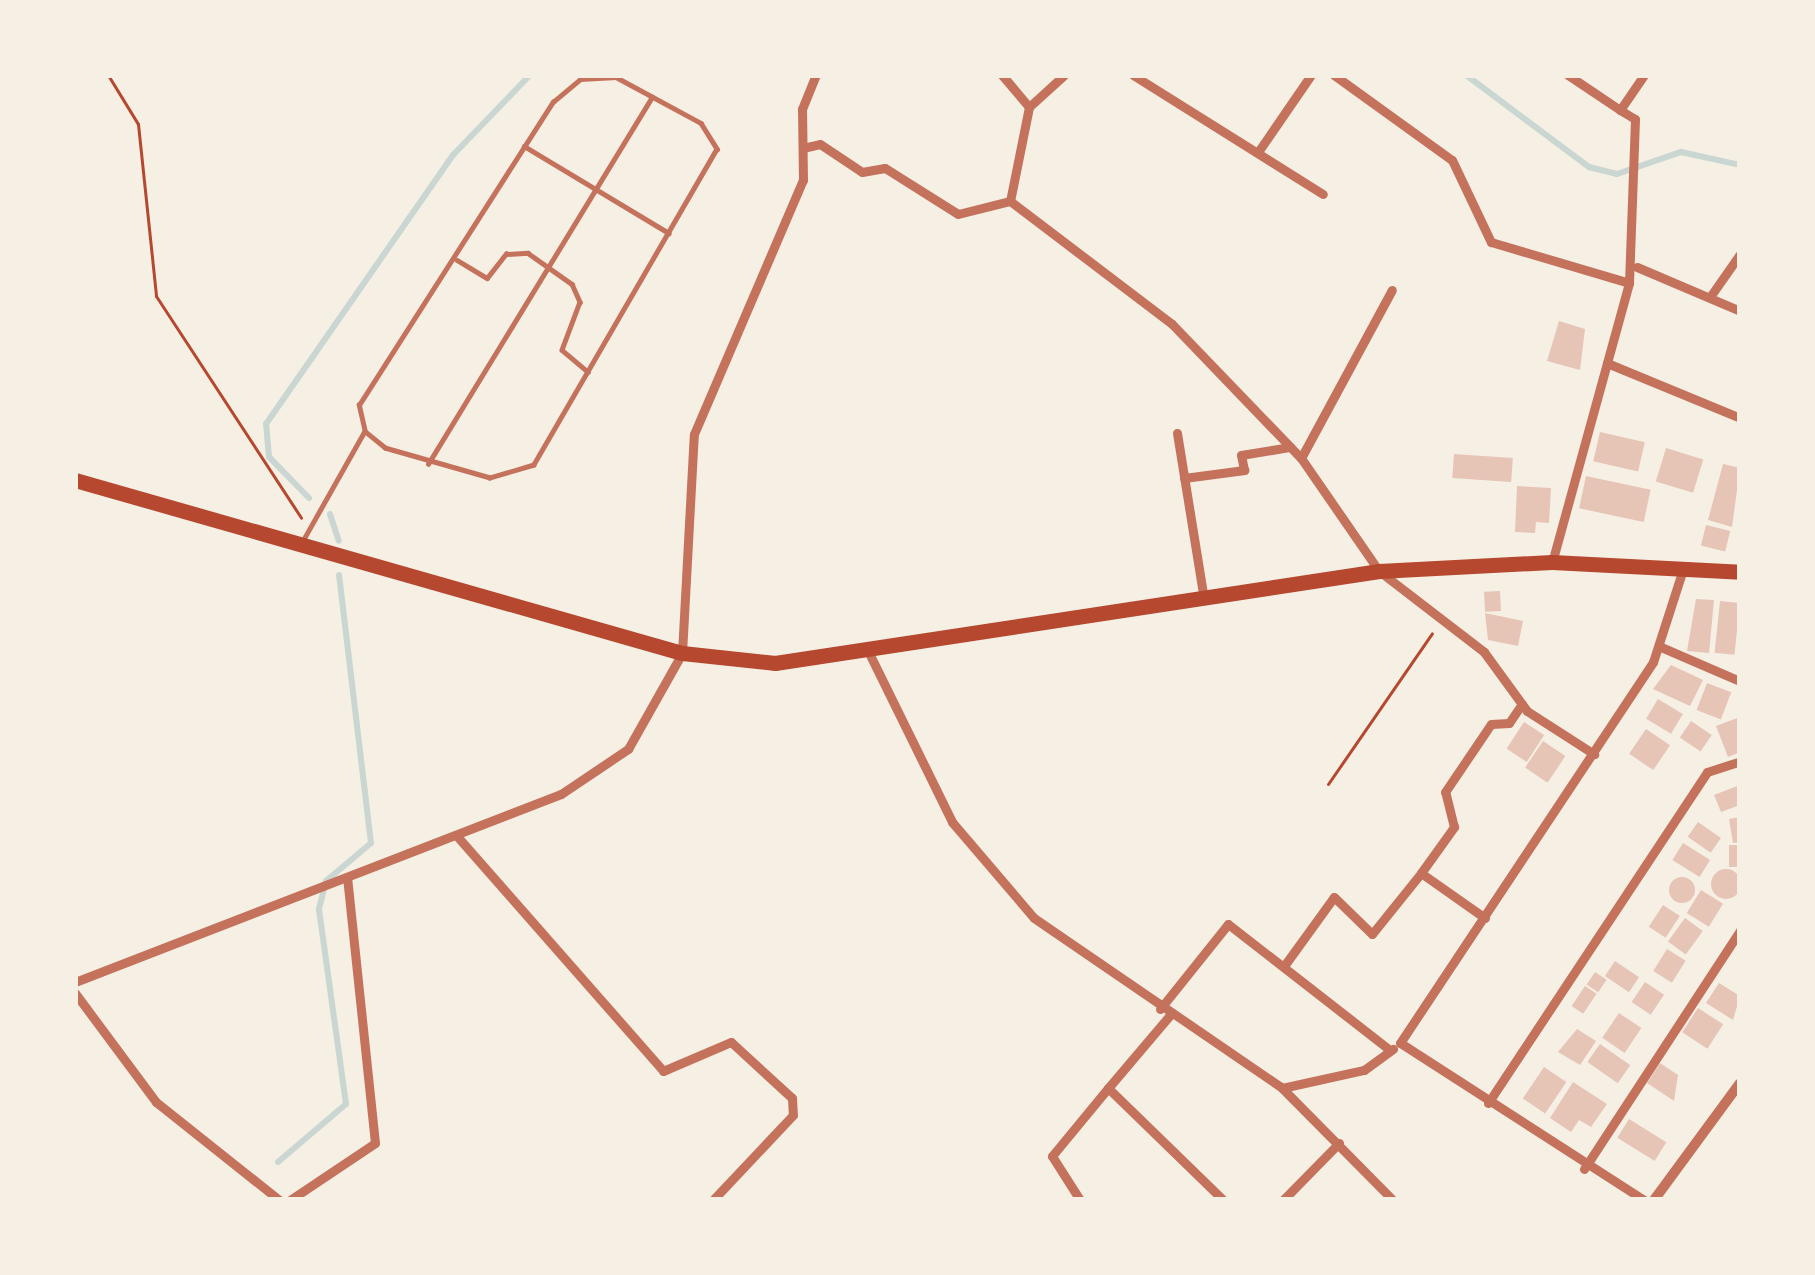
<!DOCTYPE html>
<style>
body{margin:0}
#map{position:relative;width:1815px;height:1275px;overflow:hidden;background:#f6efe4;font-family:Helvetica,sans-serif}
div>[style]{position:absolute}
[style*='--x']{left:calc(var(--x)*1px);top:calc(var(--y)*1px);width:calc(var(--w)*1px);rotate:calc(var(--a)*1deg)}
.stream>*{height:6px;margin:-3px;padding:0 3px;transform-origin:3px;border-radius:3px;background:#c9d6d2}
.building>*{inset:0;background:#e6c5b7;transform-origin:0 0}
.round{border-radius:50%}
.path>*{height:3px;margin:-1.5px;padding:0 1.5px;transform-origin:1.5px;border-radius:1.5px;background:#b5482f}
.service>*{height:4.5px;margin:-2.25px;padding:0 2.25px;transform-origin:2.25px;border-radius:2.25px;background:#c5725c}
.minor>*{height:9px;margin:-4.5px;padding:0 4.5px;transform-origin:4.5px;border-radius:4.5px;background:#c5725c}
.tertiary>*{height:10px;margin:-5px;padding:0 5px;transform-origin:5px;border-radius:5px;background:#c5725c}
.trunk>*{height:15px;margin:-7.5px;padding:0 7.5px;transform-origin:7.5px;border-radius:7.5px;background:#b5482f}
span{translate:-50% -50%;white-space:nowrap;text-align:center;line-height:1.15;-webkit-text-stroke:12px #f6efe4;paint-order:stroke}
.frame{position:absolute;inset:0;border:78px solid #f6efe4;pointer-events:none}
</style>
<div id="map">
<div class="stream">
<div style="--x:1466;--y:75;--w:154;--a:36.8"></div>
<div style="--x:1589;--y:167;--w:29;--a:14"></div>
<div style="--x:1617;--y:174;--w:68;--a:-19"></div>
<div style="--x:1681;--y:152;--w:60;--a:12.4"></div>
<div style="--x:309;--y:498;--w:57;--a:-134.3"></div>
<div style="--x:269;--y:457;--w:33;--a:-95"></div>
<div style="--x:266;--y:424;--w:328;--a:-55.2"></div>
<div style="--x:453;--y:155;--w:111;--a:-46.1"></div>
<div style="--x:330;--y:514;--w:28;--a:72"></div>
<div style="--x:278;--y:1162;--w:89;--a:-40.5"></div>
<div style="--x:346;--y:1104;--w:197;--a:-97.9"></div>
<div style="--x:319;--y:909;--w:29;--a:-76"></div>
<div style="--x:326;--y:881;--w:59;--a:-40.2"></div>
<div style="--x:371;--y:843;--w:270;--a:-96.8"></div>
</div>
<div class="building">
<div style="clip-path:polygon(1559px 321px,1585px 329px,1580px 370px,1547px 361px)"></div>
<div style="left:1600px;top:432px;width:46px;height:30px;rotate:13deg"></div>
<div style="left:1666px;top:448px;width:39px;height:35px;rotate:17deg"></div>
<div style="left:1454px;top:454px;width:59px;height:24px;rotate:4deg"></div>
<div style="clip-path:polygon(1723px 464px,1740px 468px,1732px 527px,1708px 520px)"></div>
<div style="left:1586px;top:476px;width:66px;height:33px;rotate:12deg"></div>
<div style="clip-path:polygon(1517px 486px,1551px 488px,1549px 523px,1536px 522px,1535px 533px,1515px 532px)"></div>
<div style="left:1706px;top:525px;width:25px;height:21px;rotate:14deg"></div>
<div style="left:1500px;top:591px;width:20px;height:16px;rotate:87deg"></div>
<div style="clip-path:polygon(1696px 599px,1714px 600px,1709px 653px,1687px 651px)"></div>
<div style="left:1720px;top:601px;width:20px;height:52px;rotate:6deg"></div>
<div style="clip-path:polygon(1485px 613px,1523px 621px,1518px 646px,1488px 640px)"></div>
<div style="clip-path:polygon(1671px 665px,1703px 680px,1690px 706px,1653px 689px)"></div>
<div style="left:1707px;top:683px;width:26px;height:29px;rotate:21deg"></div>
<div style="left:1658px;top:699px;width:29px;height:23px;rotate:31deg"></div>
<div style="clip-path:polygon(1740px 717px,1740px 752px,1728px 757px,1716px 726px)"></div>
<div style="left:1691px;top:721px;width:25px;height:20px;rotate:34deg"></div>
<div style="left:1524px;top:722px;width:24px;height:32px;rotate:33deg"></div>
<div style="left:1646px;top:729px;width:29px;height:30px;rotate:34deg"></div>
<div style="left:1543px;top:741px;width:27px;height:32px;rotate:34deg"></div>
<div style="clip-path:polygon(1740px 785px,1740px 805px,1721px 812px,1714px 795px)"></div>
<div style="clip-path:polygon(1740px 817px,1740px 842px,1733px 843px,1729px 819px)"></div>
<div style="left:1698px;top:822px;width:28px;height:18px;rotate:35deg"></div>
<div style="left:1683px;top:843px;width:32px;height:20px;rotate:32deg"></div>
<div style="left:1740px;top:845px;width:22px;height:11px;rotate:90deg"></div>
<div class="round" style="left:1711px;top:869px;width:30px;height:30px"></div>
<div class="round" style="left:1669px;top:877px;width:26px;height:26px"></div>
<div style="left:1701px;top:890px;width:26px;height:27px;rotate:32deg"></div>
<div style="left:1663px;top:905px;width:20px;height:26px;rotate:33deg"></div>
<div style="left:1685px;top:918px;width:22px;height:29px;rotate:36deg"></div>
<div style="left:1667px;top:949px;width:22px;height:26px;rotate:32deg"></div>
<div style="left:1615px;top:961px;width:29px;height:18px;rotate:34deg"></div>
<div style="left:1595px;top:972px;width:14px;height:15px;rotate:34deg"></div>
<div style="left:1645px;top:982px;width:23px;height:24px;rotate:34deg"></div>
<div style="clip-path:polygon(1719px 983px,1740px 996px,1733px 1020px,1706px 1003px)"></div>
<div style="left:1585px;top:986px;width:14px;height:24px;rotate:34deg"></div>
<div style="left:1698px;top:1008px;width:30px;height:29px;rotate:33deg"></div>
<div style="left:1619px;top:1013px;width:27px;height:30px;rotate:34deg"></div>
<div style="clip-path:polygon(1577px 1029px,1596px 1041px,1580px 1065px,1558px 1052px)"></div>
<div style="left:1600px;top:1044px;width:37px;height:22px;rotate:35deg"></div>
<div style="clip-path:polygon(1660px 1063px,1678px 1075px,1674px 1101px,1647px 1083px)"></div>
<div style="left:1544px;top:1067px;width:27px;height:38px;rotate:34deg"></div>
<div style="clip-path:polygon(1573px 1082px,1607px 1104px,1591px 1127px,1579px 1120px,1571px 1132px,1550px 1118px)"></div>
<div style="left:1629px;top:1119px;width:44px;height:22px;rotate:32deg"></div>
</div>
<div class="path">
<div style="--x:108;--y:75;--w:57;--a:58.5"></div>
<div style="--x:138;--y:124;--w:173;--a:84"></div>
<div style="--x:156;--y:296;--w:265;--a:56.8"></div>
<div style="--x:1328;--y:784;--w:183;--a:-55.4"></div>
</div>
<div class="service">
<div style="--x:616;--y:77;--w:97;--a:28.4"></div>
<div style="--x:701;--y:123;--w:31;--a:58"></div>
<div style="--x:717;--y:149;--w:365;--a:120.1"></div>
<div style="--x:534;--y:465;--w:46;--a:163.5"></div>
<div style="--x:490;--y:478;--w:109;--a:-164.1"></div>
<div style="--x:385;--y:448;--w:26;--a:-141"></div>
<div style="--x:365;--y:432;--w:28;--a:-103"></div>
<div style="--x:359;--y:405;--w:360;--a:-57.4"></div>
<div style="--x:553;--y:102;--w:35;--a:-40"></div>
<div style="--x:580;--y:79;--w:36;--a:-3"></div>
<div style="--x:524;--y:146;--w:169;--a:31"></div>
<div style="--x:457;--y:260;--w:35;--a:31"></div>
<div style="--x:487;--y:278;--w:31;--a:-52"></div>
<div style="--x:506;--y:254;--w:22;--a:-3"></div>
<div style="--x:528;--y:253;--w:54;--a:35.2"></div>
<div style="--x:572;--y:284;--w:20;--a:66"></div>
<div style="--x:580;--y:302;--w:51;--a:110.6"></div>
<div style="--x:562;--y:350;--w:34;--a:40"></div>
<div style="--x:428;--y:464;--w:430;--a:-58.6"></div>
<div style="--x:302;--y:542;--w:126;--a:-60.6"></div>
</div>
<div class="minor">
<div style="--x:1002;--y:75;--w:42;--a:49.8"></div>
<div style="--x:1029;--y:107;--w:96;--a:101.4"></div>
<div style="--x:1133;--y:75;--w:224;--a:32.1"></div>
<div style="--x:1334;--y:75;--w:145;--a:35.8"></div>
<div style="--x:1452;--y:160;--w:91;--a:64.6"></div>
<div style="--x:1491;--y:242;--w:144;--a:16.5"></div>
<div style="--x:1629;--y:283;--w:289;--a:105.4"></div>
<div style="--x:1568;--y:75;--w:63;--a:33.9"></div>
<div style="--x:1029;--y:107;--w:47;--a:-42.4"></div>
<div style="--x:803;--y:148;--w:17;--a:-13"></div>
<div style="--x:820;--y:144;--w:50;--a:33.7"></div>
<div style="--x:862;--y:172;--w:23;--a:-10"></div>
<div style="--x:885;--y:168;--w:86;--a:32.2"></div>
<div style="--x:958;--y:214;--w:54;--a:-14"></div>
<div style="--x:1010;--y:201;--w:203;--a:37.2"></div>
<div style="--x:1172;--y:324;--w:186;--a:46.1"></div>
<div style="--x:1301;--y:458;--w:137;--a:55.4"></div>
<div style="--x:1379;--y:571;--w:133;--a:37.6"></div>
<div style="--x:1484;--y:652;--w:73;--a:53.9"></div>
<div style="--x:1527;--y:711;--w:80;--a:32.7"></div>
<div style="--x:1258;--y:152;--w:93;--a:-55.5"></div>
<div style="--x:1637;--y:267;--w:112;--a:23.1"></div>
<div style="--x:1629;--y:283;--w:164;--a:-87.9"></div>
<div style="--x:1635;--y:119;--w:17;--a:-149"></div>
<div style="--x:1620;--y:110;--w:42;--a:-55.6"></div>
<div style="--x:1712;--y:294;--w:49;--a:-55"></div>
<div style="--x:1607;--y:363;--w:142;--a:22.4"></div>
<div style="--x:1177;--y:433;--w:169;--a:80.8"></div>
<div style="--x:1301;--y:458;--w:191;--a:-61.6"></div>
<div style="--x:1184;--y:478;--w:61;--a:-7.6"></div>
<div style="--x:1244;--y:470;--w:15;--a:-101"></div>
<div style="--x:1241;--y:455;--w:50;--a:-9.3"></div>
<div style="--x:1661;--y:647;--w:86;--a:23.3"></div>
<div style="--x:870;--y:655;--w:186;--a:63.8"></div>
<div style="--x:952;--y:822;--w:126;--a:49.5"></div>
<div style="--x:1034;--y:918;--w:301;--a:34.4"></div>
<div style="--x:1282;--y:1088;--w:158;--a:45.3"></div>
<div style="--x:456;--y:835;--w:314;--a:48.7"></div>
<div style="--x:663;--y:1071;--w:74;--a:-23.1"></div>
<div style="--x:731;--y:1042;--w:83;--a:42.6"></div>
<div style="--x:792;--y:1098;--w:17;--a:87"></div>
<div style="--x:793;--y:1115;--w:117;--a:133.3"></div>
<div style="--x:1485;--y:918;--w:78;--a:-144.9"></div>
<div style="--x:1421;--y:873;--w:57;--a:-54.3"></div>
<div style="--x:1454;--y:827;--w:36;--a:-104"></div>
<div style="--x:1445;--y:792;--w:82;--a:-55.9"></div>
<div style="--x:1491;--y:724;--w:18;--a:-3"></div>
<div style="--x:1509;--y:723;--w:23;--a:-56"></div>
<div style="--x:1284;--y:966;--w:85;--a:-54.1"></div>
<div style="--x:1334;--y:897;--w:53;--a:44.2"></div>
<div style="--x:1372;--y:934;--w:78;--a:-51.2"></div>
<div style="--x:75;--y:982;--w:521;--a:-21.15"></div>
<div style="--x:561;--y:794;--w:81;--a:-33.9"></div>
<div style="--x:628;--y:749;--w:110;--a:-60.6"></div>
<div style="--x:682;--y:653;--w:219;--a:-86.9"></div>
<div style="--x:694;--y:434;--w:276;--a:-66.8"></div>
<div style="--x:803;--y:180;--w:71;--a:-90.8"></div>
<div style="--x:802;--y:109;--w:37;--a:-68"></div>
<div style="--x:75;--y:993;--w:136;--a:53.4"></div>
<div style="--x:156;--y:1102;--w:157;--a:38.5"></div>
<div style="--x:1160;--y:1009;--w:109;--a:-51.3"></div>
<div style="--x:1228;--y:924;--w:205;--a:37.9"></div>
<div style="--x:1170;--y:1015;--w:96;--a:130.3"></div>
<div style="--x:1108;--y:1088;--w:161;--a:44.2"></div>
<div style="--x:1282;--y:1088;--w:84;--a:-12.4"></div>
<div style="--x:1364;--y:1070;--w:36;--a:-36"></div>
<div style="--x:1488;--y:1103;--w:397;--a:-56.5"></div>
<div style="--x:1707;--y:772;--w:35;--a:-18"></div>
<div style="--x:1584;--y:1169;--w:285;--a:-56.8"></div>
<div style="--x:290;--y:1200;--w:102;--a:-33.8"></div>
<div style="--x:375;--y:1143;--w:267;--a:-96"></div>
<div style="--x:1080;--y:1200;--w:52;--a:-122.5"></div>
<div style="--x:1052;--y:1156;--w:88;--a:-50.5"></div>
<div style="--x:1283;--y:1200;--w:80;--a:-45.5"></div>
<div style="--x:1644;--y:1200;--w:290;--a:-147.2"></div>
<div style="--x:1400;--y:1043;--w:457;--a:-56.4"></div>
<div style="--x:1653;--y:662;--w:98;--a:-72.1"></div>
</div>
<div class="tertiary">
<div style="--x:1654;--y:1200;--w:145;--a:-53.7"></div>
</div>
<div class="trunk">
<div style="--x:75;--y:480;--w:631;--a:15.91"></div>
<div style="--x:682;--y:653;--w:94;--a:6.1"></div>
<div style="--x:775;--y:663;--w:611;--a:-8.66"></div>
<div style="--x:1379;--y:571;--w:173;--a:-3"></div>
<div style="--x:1552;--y:562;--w:188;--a:3"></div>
</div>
<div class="frame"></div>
</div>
